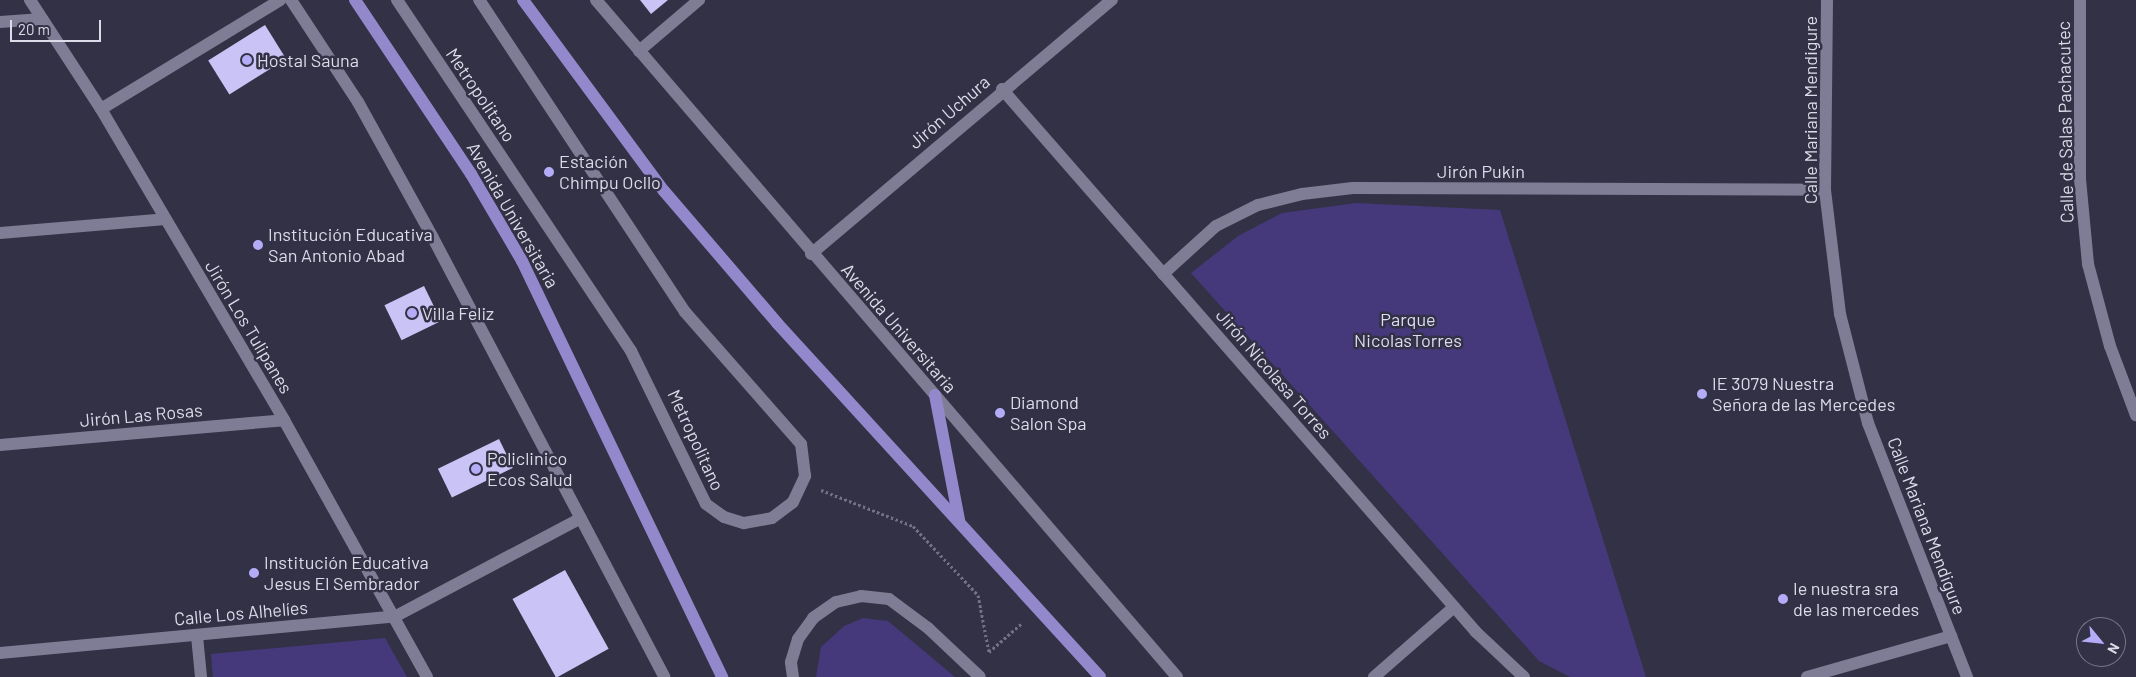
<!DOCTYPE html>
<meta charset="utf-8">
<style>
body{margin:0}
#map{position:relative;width:2136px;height:677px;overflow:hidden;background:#333145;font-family:Barlow,sans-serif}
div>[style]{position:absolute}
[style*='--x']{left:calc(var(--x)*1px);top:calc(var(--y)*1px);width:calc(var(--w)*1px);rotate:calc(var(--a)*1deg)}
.green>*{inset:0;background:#45397b}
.building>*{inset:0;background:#c9c4f5;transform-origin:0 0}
.path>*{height:3px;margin-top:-1.5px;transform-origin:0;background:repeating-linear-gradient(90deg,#737182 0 2.5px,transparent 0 5px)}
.minor>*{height:12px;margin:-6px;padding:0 6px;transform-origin:6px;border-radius:6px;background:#7f7d95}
.major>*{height:12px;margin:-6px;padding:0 6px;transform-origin:6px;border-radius:6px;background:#9288cb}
.dots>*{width:14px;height:14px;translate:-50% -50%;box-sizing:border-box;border:2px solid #333145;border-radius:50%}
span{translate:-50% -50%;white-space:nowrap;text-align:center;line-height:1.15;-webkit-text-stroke:5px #333145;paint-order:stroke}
.poi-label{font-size:18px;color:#dcdbe8}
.left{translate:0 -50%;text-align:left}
.street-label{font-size:18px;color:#dcdbe8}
.park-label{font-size:18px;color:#dddcf1}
.north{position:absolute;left:2076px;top:617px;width:50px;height:50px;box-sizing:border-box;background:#333145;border:1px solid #777586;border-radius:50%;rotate:118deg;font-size:14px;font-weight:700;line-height:20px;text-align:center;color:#dcdbe8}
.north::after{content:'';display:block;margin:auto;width:18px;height:22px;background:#b5acf8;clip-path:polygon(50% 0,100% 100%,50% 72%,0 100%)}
.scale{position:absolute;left:10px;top:20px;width:91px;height:22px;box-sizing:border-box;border:2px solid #dcdbe8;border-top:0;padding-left:6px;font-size:15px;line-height:18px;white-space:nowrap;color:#dcdbe8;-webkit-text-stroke:4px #333145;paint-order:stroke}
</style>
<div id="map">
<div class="green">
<div style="clip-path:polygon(1356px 203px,1500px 210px,1646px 677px,1570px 677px,1539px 661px,1191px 273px,1238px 236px,1282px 213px)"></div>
<div style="clip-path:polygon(863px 618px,888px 621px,955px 677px,816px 677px,821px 647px,844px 626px)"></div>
<div style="clip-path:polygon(385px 638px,407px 677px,213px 677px,211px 654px)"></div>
</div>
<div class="building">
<div style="clip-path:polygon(640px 0,668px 0,651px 14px)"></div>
<div style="left:265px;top:25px;width:40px;height:67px;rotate:58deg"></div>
<div style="left:424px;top:286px;width:39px;height:44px;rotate:64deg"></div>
<div style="left:499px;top:439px;width:32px;height:68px;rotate:64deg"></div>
<div style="left:565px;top:570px;width:90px;height:60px;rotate:61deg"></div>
</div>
<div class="path">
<div style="--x:821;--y:490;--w:99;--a:21.4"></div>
<div style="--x:913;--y:526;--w:95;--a:46.7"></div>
<div style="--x:978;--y:595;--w:58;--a:79.1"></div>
<div style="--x:989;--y:652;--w:43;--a:-41.2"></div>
</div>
<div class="minor">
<div style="--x:30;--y:0;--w:130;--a:56.9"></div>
<div style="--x:101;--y:109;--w:361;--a:59.5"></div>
<div style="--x:284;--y:420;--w:294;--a:60.9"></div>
<div style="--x:291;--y:0;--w:122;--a:56.7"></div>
<div style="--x:358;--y:102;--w:155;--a:61.1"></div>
<div style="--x:433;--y:238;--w:496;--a:62.2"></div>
<div style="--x:397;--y:0;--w:422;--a:56.3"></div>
<div style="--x:631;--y:351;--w:170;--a:63.9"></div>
<div style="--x:706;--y:504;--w:22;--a:36"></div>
<div style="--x:724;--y:517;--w:21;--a:17"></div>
<div style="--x:744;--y:523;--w:28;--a:-10"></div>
<div style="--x:772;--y:518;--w:26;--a:-37"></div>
<div style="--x:793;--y:502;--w:29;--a:-65"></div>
<div style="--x:805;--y:476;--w:32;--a:-97"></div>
<div style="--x:801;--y:444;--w:176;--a:-131.3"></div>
<div style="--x:685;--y:312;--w:374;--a:-123.4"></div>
<div style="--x:596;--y:0;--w:892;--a:49.36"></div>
<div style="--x:1827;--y:0;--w:190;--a:90.6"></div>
<div style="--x:1825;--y:190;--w:125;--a:83.1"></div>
<div style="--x:1840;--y:314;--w:113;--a:75.6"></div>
<div style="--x:1868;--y:423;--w:273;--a:68.7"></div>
<div style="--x:2080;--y:0;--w:179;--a:90"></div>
<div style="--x:2080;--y:179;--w:85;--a:84.6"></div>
<div style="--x:2088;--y:264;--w:85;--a:75"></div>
<div style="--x:2110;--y:346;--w:74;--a:69.4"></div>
<div style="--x:0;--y:22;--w:42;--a:-4.1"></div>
<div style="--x:639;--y:51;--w:79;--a:-40.4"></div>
<div style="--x:1002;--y:89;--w:721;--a:48.88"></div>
<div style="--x:1476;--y:632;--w:66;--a:43.2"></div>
<div style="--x:101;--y:109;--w:210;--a:-31.3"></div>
<div style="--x:0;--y:233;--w:166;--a:-4.8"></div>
<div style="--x:811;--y:254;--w:394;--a:-40.2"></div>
<div style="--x:1163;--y:274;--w:72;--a:-42.2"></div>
<div style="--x:1216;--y:226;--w:47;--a:-26.6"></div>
<div style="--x:1258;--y:205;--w:45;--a:-14"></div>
<div style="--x:1302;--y:194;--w:51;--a:-6.7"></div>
<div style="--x:1353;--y:188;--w:472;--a:0.2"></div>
<div style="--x:0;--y:445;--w:285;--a:-5"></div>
<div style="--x:197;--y:636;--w:41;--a:84.4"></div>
<div style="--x:0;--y:653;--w:398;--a:-5.3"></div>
<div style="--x:396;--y:616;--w:209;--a:-27.9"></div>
<div style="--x:793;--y:677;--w:15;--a:-98"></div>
<div style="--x:791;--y:662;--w:24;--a:-73"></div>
<div style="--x:798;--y:639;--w:26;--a:-54"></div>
<div style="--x:813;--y:618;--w:28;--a:-35"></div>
<div style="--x:836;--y:602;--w:26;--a:-13"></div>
<div style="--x:861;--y:596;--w:28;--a:6"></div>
<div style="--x:889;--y:599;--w:49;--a:36.6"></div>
<div style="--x:928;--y:628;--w:71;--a:43.3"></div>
<div style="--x:1374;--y:677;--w:106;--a:-41.2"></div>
<div style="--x:1807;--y:677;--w:150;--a:-15.9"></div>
</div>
<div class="major">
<div style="--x:355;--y:0;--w:209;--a:56.3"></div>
<div style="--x:471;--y:174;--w:101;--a:59.6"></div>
<div style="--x:522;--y:261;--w:462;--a:64.3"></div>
<div style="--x:523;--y:0;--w:237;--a:53.6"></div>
<div style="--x:664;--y:191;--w:174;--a:49.4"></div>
<div style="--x:777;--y:323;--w:479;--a:47.6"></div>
<div style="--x:935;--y:395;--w:127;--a:79.1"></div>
</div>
<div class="dots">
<div style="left:247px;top:60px;background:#b5acf8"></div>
<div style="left:549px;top:172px;background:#b5acf8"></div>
<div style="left:258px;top:245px;background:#b5acf8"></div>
<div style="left:412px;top:313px;background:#b5acf8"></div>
<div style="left:1702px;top:394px;background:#b5acf8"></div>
<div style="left:1000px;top:413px;background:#b5acf8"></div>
<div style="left:476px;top:469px;background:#b5acf8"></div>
<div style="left:254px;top:573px;background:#b5acf8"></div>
<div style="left:1783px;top:599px;background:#b5acf8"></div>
</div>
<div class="poi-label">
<span class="left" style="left:257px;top:60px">Hostal Sauna</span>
<span class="left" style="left:559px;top:172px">Estación<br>Chimpu Ocllo</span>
<span class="left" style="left:268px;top:245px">Institución Educativa<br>San Antonio Abad</span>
<span class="left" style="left:422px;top:313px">Villa Feliz</span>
<span class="left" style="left:1712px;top:394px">IE 3079 Nuestra<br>Señora de las Mercedes</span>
<span class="left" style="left:1010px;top:413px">Diamond<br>Salon Spa</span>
<span class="left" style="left:487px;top:469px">Policlinico<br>Ecos Salud</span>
<span class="left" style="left:264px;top:573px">Institución Educativa<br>Jesus El Sembrador</span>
<span class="left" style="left:1793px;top:599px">Ie nuestra sra<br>de las mercedes</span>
</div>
<div class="street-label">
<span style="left:481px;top:95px;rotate:56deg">Metropolitano</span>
<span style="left:1810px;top:110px;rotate:-90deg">Calle Mariana Mendigure</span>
<span style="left:949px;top:112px;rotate:-41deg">Jirón Uchura</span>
<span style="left:2065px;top:122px;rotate:-91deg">Calle de Salas Pachacutec</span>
<span style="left:1481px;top:171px">Jirón Pukin</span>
<span style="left:513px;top:215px;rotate:60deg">Avenida Universitaria</span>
<span style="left:249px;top:327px;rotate:59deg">Jirón Los Tulipanes</span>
<span style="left:899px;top:328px;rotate:49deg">Avenida Universitaria</span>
<span style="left:1274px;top:374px;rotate:49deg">Jirón Nicolasa Torres</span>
<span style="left:141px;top:415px;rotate:-5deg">Jirón Las Rosas</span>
<span style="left:696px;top:440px;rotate:65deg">Metropolitano</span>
<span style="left:1927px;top:526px;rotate:69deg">Calle Mariana Mendigure</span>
<span style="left:241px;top:613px;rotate:-5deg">Calle Los Alhelíes</span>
</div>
<div class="park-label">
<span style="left:1408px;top:330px">Parque<br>NicolasTorres</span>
</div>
<div class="north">N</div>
<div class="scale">20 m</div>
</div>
